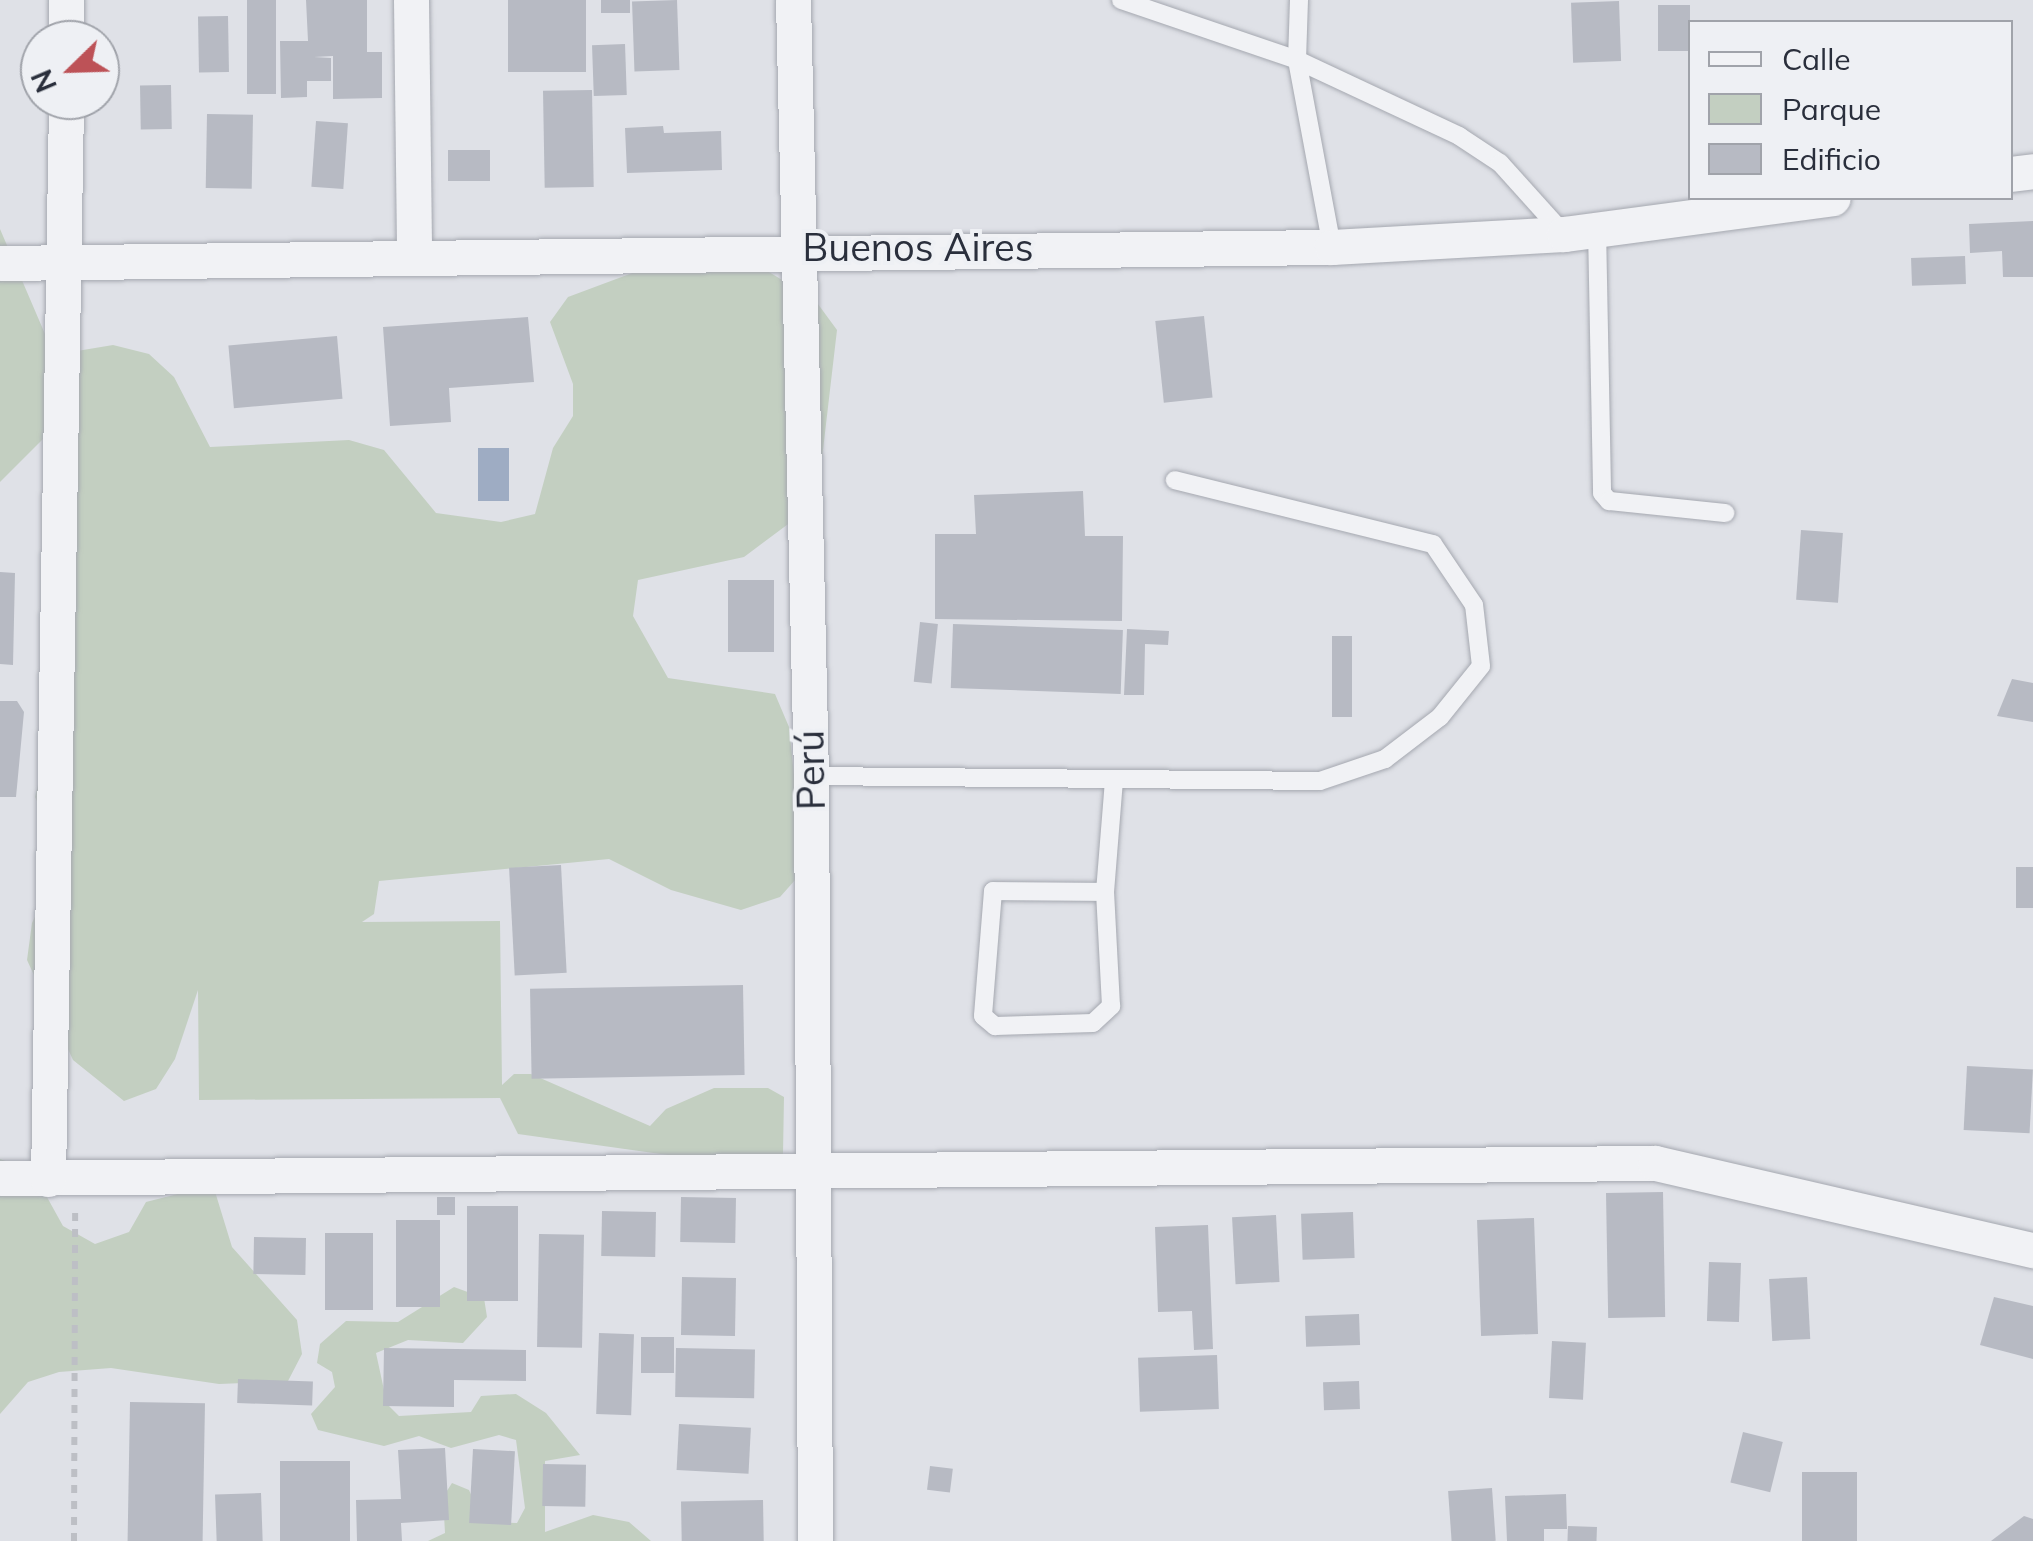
<!DOCTYPE html>
<meta charset="utf-8">
<style>
body{margin:0}
#map{position:relative;width:2033px;height:1541px;overflow:hidden;background:#dfe1e7;font-family:Mulish,sans-serif}
div>[style]{position:absolute}
[style*='--x']{left:calc(var(--x)*1px);top:calc(var(--y)*1px);width:calc(var(--w)*1px);rotate:calc(var(--a)*1deg)}
.green>*{inset:0;background:#c3cfc1}
.water>*{inset:0;background:#9eacc3;transform-origin:0 0}
.building>*{inset:0;background:#b7bac3;transform-origin:0 0}
.path>*{height:6px;margin-top:-3px;transform-origin:0;background:repeating-linear-gradient(90deg,#bdbfc5 0 8px,transparent 0 16px)}
.roads{filter:drop-shadow(0 0 2px #a5a8b0) drop-shadow(0 0 2px #a5a8b0)}
.service>*{height:18px;margin:-9px;padding:0 9px;transform-origin:9px;border-radius:9px;background:#f1f2f5}
.minor>*{height:35px;margin:-17.5px;padding:0 17.5px;transform-origin:17.5px;border-radius:17.5px;background:#f1f2f5}
span{translate:-50% -50%;white-space:nowrap;text-align:center;line-height:1.15;-webkit-text-stroke:8px #eef0f4;paint-order:stroke}
.street-label{font-size:38px;color:#2a2f3c}
.legend{position:absolute;left:1688px;top:20px;width:325px;height:180px;box-sizing:border-box;background:#eef0f4;border:2px solid #a0a3aa;margin:0;padding:12px 18px;list-style:none;font-size:30px;color:#2a2f3c}
.legend li{display:flex;align-items:center;gap:20px;height:50px}
.legend b{width:50px;border:2px solid #a0a3aa}
.north{position:absolute;left:20px;top:20px;width:100px;height:100px;box-sizing:border-box;background:#eef0f4;border:2px solid #a0a3aa;border-radius:50%;rotate:247deg;font-size:28px;font-weight:700;line-height:40px;text-align:center;color:#2a2f3c}
.north::after{content:'';display:block;margin:auto;width:35px;height:45px;background:#bd5257;clip-path:polygon(50% 0,100% 100%,50% 72%,0 100%)}
</style>
<div id="map">
<div class="green">
<div style="clip-path:polygon(0 229px,45px 334px,77px 351px,113px 345px,149px 354px,174px 377px,210px 447px,349px 440px,384px 450px,436px 513px,501px 522px,535px 514px,553px 448px,573px 416px,573px 384px,550px 322px,568px 297px,718px 241px,815px 300px,837px 330px,819px 484px,803px 513px,744px 557px,638px 580px,633px 616px,668px 678px,775px 694px,789px 727px,804px 870px,780px 897px,741px 910px,671px 890px,609px 859px,379px 881px,374px 914px,362px 922px,500px 921px,502px 1085px,514px 1074px,531px 1074px,650px 1126px,666px 1109px,714px 1088px,768px 1088px,784px 1097px,783px 1154px,682px 1157px,518px 1134px,500px 1098px,199px 1100px,198px 990px,175px 1059px,156px 1089px,124px 1101px,73px 1060px,27px 960px,32px 923px,63px 856px,35px 797px,61px 693px,54px 428px,0 482px)"></div>
<div style="clip-path:polygon(0 1159px,32px 1170px,63px 1226px,95px 1244px,129px 1232px,146px 1202px,213px 1185px,232px 1247px,297px 1320px,302px 1354px,288px 1381px,219px 1384px,111px 1368px,59px 1372px,28px 1382px,0 1414px)"></div>
<div style="clip-path:polygon(454px 1287px,484px 1298px,487px 1317px,463px 1343px,408px 1340px,376px 1353px,387px 1404px,399px 1416px,471px 1412px,481px 1396px,516px 1394px,546px 1413px,580px 1455px,545px 1461px,545px 1532px,593px 1515px,629px 1522px,651px 1541px,428px 1541px,445px 1533px,443px 1497px,452px 1483px,469px 1490px,483px 1522px,517px 1523px,525px 1508px,516px 1440px,499px 1435px,451px 1448px,419px 1436px,384px 1446px,318px 1430px,311px 1414px,335px 1387px,332px 1372px,317px 1363px,320px 1344px,346px 1321px,398px 1322px)"></div>
</div>
<div class="water">
<div style="left:478px;top:448px;width:31px;height:53px"></div>
</div>
<div class="building">
<div style="left:247px;top:0;width:29px;height:94px"></div>
<div style="clip-path:polygon(306px 0,367px 0,367px 52px,382px 52px,382px 98px,333px 99px,333px 56px,314px 57px,331px 58px,331px 81px,307px 81px,307px 97px,281px 98px,280px 41px,308px 41px)"></div>
<div style="left:508px;top:0;width:78px;height:72px"></div>
<div style="left:601px;top:0;width:29px;height:13px"></div>
<div style="left:677px;top:0;width:70px;height:45px;rotate:88deg"></div>
<div style="left:1619px;top:1px;width:60px;height:48px;rotate:88deg"></div>
<div style="left:1658px;top:5px;width:32px;height:46px"></div>
<div style="left:228px;top:16px;width:56px;height:30px;rotate:89deg"></div>
<div style="left:625px;top:44px;width:51px;height:33px;rotate:88deg"></div>
<div style="left:171px;top:85px;width:44px;height:31px;rotate:89deg"></div>
<div style="left:592px;top:90px;width:97px;height:49px;rotate:89deg"></div>
<div style="left:207px;top:114px;width:46px;height:74px;rotate:1deg"></div>
<div style="left:316px;top:121px;width:32px;height:66px;rotate:4deg"></div>
<div style="clip-path:polygon(663px 126px,664px 133px,721px 131px,722px 170px,627px 173px,625px 128px)"></div>
<div style="left:490px;top:150px;width:31px;height:42px;rotate:90deg"></div>
<div style="clip-path:polygon(2033px 221px,2033px 277px,2003px 277px,2002px 251px,1970px 253px,1969px 224px)"></div>
<div style="left:1965px;top:256px;width:28px;height:54px;rotate:88deg"></div>
<div style="left:1204px;top:316px;width:82px;height:49px;rotate:84deg"></div>
<div style="clip-path:polygon(528px 317px,534px 382px,449px 388px,451px 422px,390px 426px,383px 327px)"></div>
<div style="left:337px;top:336px;width:63px;height:109px;rotate:85deg"></div>
<div style="clip-path:polygon(1083px 491px,1085px 536px,1123px 536px,1122px 621px,935px 619px,935px 534px,976px 534px,974px 495px)"></div>
<div style="left:1801px;top:530px;width:42px;height:70px;rotate:4deg"></div>
<div style="clip-path:polygon(0 572px,15px 573px,13px 665px,0 664px)"></div>
<div style="left:728px;top:580px;width:46px;height:72px"></div>
<div style="left:920px;top:622px;width:18px;height:60px;rotate:6deg"></div>
<div style="left:953px;top:624px;width:170px;height:64px;rotate:2deg"></div>
<div style="clip-path:polygon(1127px 629px,1169px 631px,1168px 645px,1145px 644px,1144px 695px,1124px 695px)"></div>
<div style="left:1332px;top:636px;width:20px;height:81px"></div>
<div style="clip-path:polygon(2012px 679px,2033px 683px,2033px 722px,1997px 716px)"></div>
<div style="clip-path:polygon(0 701px,17px 701px,24px 712px,16px 797px,0 797px)"></div>
<div style="left:561px;top:865px;width:108px;height:52px;rotate:87deg"></div>
<div style="left:2016px;top:867px;width:17px;height:41px"></div>
<div style="left:743px;top:985px;width:90px;height:213px;rotate:89deg"></div>
<div style="left:1967px;top:1066px;width:66px;height:64px;rotate:3deg"></div>
<div style="left:1663px;top:1192px;width:125px;height:57px;rotate:89deg"></div>
<div style="left:437px;top:1197px;width:18px;height:18px"></div>
<div style="left:681px;top:1197px;width:55px;height:45px;rotate:1deg"></div>
<div style="left:467px;top:1206px;width:51px;height:95px"></div>
<div style="left:602px;top:1211px;width:54px;height:45px;rotate:1deg"></div>
<div style="left:1353px;top:1212px;width:46px;height:52px;rotate:88deg"></div>
<div style="left:1276px;top:1215px;width:67px;height:44px;rotate:87deg"></div>
<div style="left:1534px;top:1218px;width:116px;height:57px;rotate:88deg"></div>
<div style="left:396px;top:1220px;width:44px;height:87px"></div>
<div style="clip-path:polygon(1208px 1225px,1213px 1349px,1194px 1350px,1192px 1311px,1158px 1312px,1155px 1227px)"></div>
<div style="left:325px;top:1233px;width:48px;height:77px"></div>
<div style="left:539px;top:1234px;width:45px;height:113px;rotate:1deg"></div>
<div style="left:254px;top:1237px;width:52px;height:37px;rotate:1deg"></div>
<div style="left:1709px;top:1262px;width:32px;height:59px;rotate:2deg"></div>
<div style="left:682px;top:1277px;width:54px;height:58px;rotate:1deg"></div>
<div style="left:1807px;top:1277px;width:62px;height:38px;rotate:87deg"></div>
<div style="clip-path:polygon(1994px 1297px,2033px 1306px,2033px 1359px,1980px 1345px)"></div>
<div style="left:1359px;top:1314px;width:31px;height:54px;rotate:88deg"></div>
<div style="left:599px;top:1333px;width:35px;height:81px;rotate:2deg"></div>
<div style="left:641px;top:1337px;width:33px;height:36px"></div>
<div style="left:1552px;top:1341px;width:34px;height:57px;rotate:3deg"></div>
<div style="clip-path:polygon(384px 1348px,526px 1350px,526px 1381px,454px 1380px,454px 1407px,383px 1406px)"></div>
<div style="left:676px;top:1348px;width:79px;height:49px;rotate:1deg"></div>
<div style="left:1217px;top:1355px;width:54px;height:79px;rotate:88deg"></div>
<div style="left:238px;top:1379px;width:75px;height:24px;rotate:2deg"></div>
<div style="left:1359px;top:1381px;width:28px;height:36px;rotate:88deg"></div>
<div style="left:130px;top:1402px;width:75px;height:139px;rotate:1deg"></div>
<div style="left:679px;top:1424px;width:72px;height:46px;rotate:3deg"></div>
<div style="left:1743px;top:1432px;width:41px;height:52px;rotate:14deg"></div>
<div style="clip-path:polygon(445px 1448px,449px 1520px,401px 1523px,402px 1541px,357px 1541px,356px 1500px,401px 1499px,398px 1450px)"></div>
<div style="left:473px;top:1449px;width:42px;height:74px;rotate:3deg"></div>
<div style="left:280px;top:1461px;width:70px;height:80px"></div>
<div style="left:543px;top:1464px;width:43px;height:42px;rotate:1deg"></div>
<div style="left:930px;top:1466px;width:23px;height:24px;rotate:7deg"></div>
<div style="left:1802px;top:1472px;width:55px;height:69px"></div>
<div style="left:1492px;top:1488px;width:53px;height:44px;rotate:86deg"></div>
<div style="left:261px;top:1493px;width:48px;height:46px;rotate:88deg"></div>
<div style="clip-path:polygon(1566px 1494px,1567px 1529px,1544px 1529px,1544px 1541px,1507px 1541px,1505px 1496px)"></div>
<div style="left:763px;top:1500px;width:41px;height:82px;rotate:89deg"></div>
<div style="clip-path:polygon(2024px 1516px,2033px 1519px,2033px 1541px,1991px 1541px)"></div>
<div style="left:1568px;top:1526px;width:29px;height:15px;rotate:2deg"></div>
</div>
<div class="path">
<div style="--x:74;--y:1541;--w:328;--a:-89.8"></div>
</div>
<div class="roads">
<div class="service">
<div style="--x:1121;--y:0;--w:186;--a:18.8"></div>
<div style="--x:1297;--y:60;--w:179;--a:25.1"></div>
<div style="--x:1459;--y:136;--w:49;--a:33.4"></div>
<div style="--x:1500;--y:163;--w:96;--a:48"></div>
<div style="--x:1299;--y:0;--w:60;--a:91.9"></div>
<div style="--x:1297;--y:60;--w:190;--a:79.4"></div>
<div style="--x:1597;--y:228;--w:265;--a:88.9"></div>
<div style="--x:1602;--y:493;--w:11;--a:49"></div>
<div style="--x:1609;--y:501;--w:117;--a:5.9"></div>
<div style="--x:811;--y:776;--w:509;--a:0.56"></div>
<div style="--x:1320;--y:781;--w:69;--a:-18.7"></div>
<div style="--x:1385;--y:759;--w:69;--a:-37.4"></div>
<div style="--x:1440;--y:717;--w:65;--a:-51.2"></div>
<div style="--x:1481;--y:666;--w:61;--a:-96.5"></div>
<div style="--x:1474;--y:605;--w:73;--a:-123.9"></div>
<div style="--x:1433;--y:544;--w:266;--a:-166.1"></div>
<div style="--x:1105;--y:892;--w:112;--a:-179.5"></div>
<div style="--x:993;--y:891;--w:125;--a:94.6"></div>
<div style="--x:983;--y:1016;--w:16;--a:40"></div>
<div style="--x:995;--y:1026;--w:98;--a:-1.8"></div>
<div style="--x:1093;--y:1023;--w:25;--a:-43"></div>
<div style="--x:1111;--y:1006;--w:114;--a:-93"></div>
<div style="--x:1105;--y:892;--w:113;--a:-85.4"></div>
</div>
<div class="minor">
<div style="--x:66;--y:0;--w:40;--a:90"></div>
<div style="--x:411;--y:0;--w:253;--a:89.3"></div>
<div style="--x:793;--y:0;--w:776;--a:88.67"></div>
<div style="--x:811;--y:776;--w:765;--a:89.7"></div>
<div style="--x:2010;--y:174;--w:23;--a:-7"></div>
<div style="--x:0;--y:263;--w:1332;--a:-0.69"></div>
<div style="--x:1332;--y:247;--w:232;--a:-3.2"></div>
<div style="--x:1564;--y:234;--w:271;--a:-7.6"></div>
<div style="--x:0;--y:1178;--w:1655;--a:-0.52"></div>
<div style="--x:1655;--y:1163;--w:388;--a:13"></div>
<div style="--x:48;--y:1179;--w:1079;--a:-89.04"></div>
</div>
</div>
<div class="street-label">
<span style="left:918px;top:248px">Buenos Aires</span>
<span style="left:811px;top:770px;rotate:-91deg">Perú</span>
</div>
<ul class="legend">
<li><b style="height:12px;background:#f1f2f5"></b>Calle</li>
<li><b style="height:28px;background:#c3cfc1"></b>Parque</li>
<li><b style="height:28px;background:#b7bac3"></b>Edificio</li>
</ul>
<div class="north">N</div>
</div>
